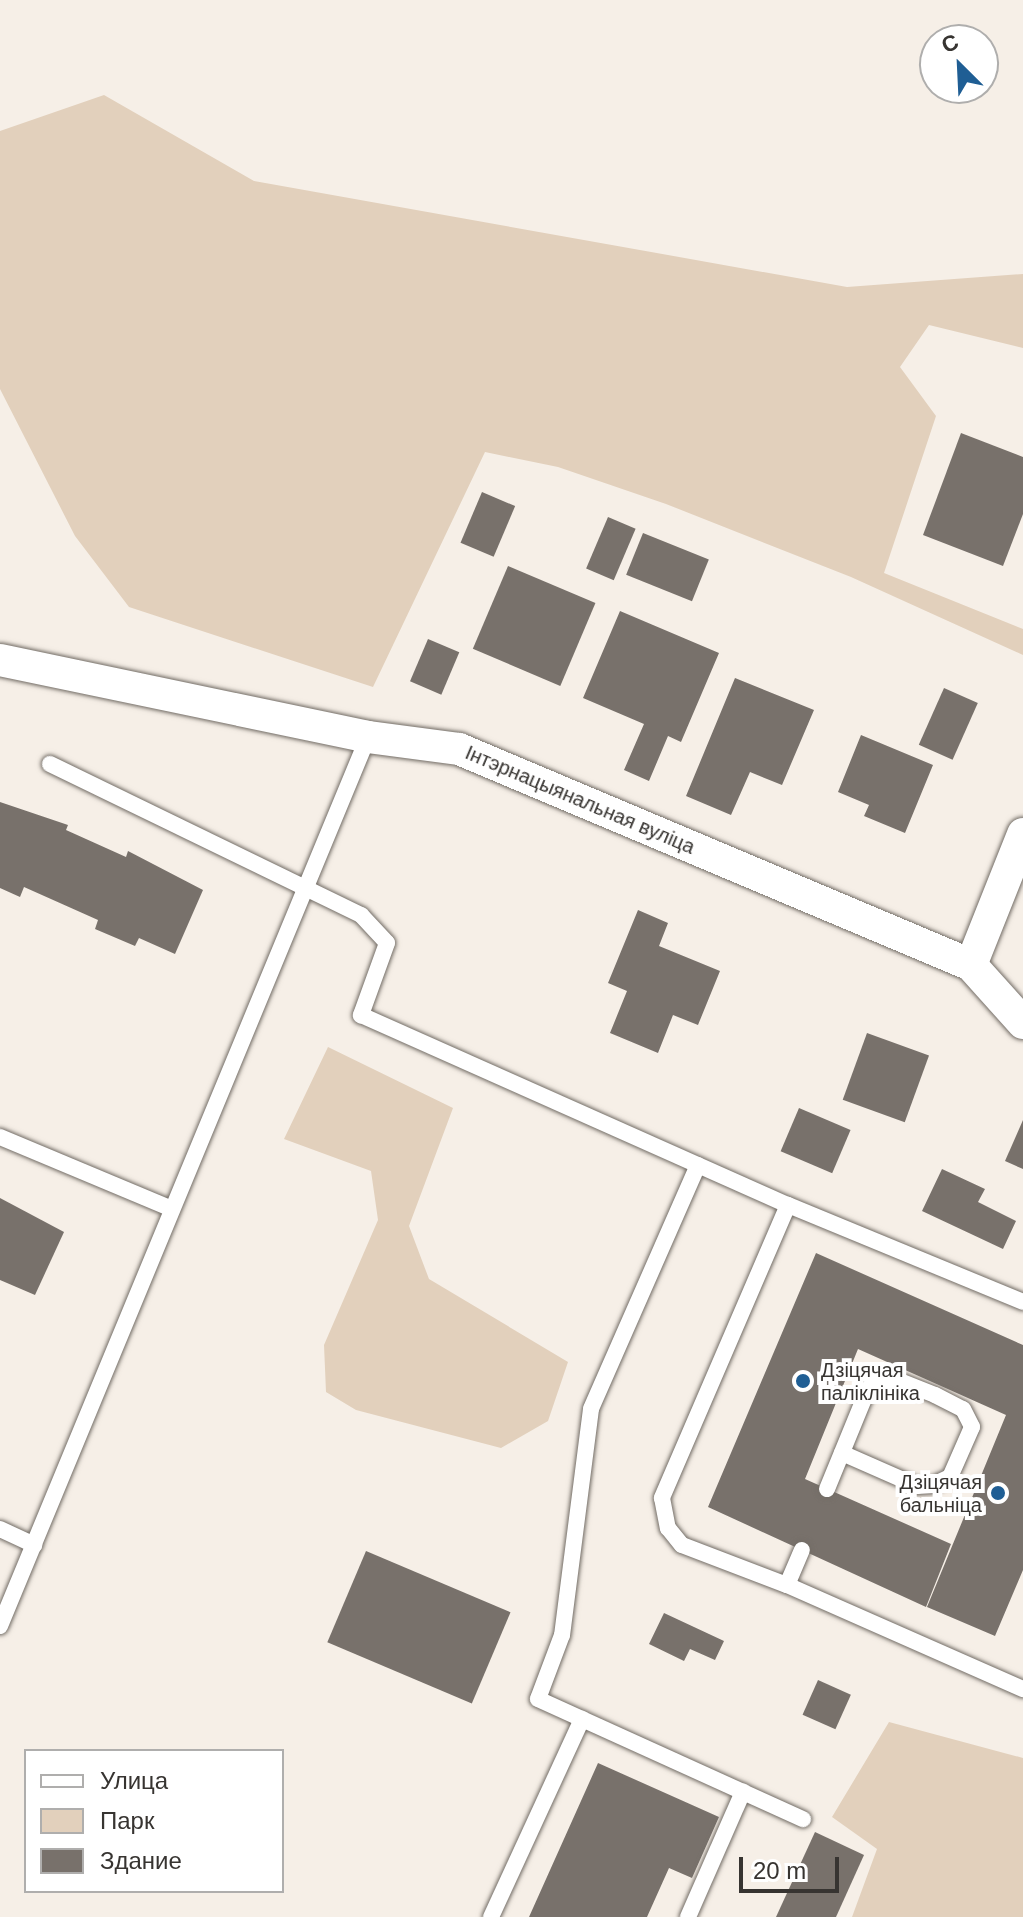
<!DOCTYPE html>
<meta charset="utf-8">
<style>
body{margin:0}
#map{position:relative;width:1023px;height:1917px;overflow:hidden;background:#f6efe7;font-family:Arial,sans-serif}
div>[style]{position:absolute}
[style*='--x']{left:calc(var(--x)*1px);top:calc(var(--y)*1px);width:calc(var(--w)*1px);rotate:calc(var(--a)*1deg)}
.green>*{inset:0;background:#e2d0bc}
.building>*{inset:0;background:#78716b;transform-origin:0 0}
.roads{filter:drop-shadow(0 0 2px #726c65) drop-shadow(0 0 2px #726c65)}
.service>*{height:16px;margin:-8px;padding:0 8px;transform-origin:8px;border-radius:8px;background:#fff}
.minor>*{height:32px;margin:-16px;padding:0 16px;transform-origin:16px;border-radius:16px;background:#fff}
.dots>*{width:22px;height:22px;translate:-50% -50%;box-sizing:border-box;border:4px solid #fff;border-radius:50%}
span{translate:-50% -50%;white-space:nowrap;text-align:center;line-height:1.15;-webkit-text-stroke:8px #fff;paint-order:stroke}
.street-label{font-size:20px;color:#373431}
.poi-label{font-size:20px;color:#373431}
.left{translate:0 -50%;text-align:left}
.right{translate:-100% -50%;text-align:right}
.legend{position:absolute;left:24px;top:1749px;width:260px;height:144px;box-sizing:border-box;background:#fff;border:2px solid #afaead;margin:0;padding:10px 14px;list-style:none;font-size:24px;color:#373431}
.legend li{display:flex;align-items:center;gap:16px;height:40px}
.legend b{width:40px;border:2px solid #afaead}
.north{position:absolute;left:919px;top:24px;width:80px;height:80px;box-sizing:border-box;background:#fff;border:2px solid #afaead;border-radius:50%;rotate:336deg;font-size:22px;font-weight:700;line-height:32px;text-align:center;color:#373431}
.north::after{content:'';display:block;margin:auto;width:28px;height:36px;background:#1f5e94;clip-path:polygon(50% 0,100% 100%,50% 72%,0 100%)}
.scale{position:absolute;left:739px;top:1857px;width:100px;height:36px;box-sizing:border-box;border:4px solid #373431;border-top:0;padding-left:10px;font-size:24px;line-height:28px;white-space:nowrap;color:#373431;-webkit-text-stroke:6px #fff;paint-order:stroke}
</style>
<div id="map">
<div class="green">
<div style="clip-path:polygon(104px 95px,254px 181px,847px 287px,1023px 274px,1023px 348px,929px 325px,900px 367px,936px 416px,884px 573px,1023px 629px,1023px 655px,851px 577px,666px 504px,558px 467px,485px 452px,373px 687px,129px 607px,75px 536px,0 389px,0 131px)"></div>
<div style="clip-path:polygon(328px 1047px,453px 1108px,409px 1226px,429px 1279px,568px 1362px,548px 1421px,501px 1448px,356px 1410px,326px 1392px,324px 1345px,378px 1220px,371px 1171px,284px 1139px)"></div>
<div style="clip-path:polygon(889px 1722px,1023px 1758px,1023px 1917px,852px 1917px,877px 1849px,832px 1817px)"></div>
</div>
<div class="building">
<div style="clip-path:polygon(961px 433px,1023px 457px,1023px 514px,1003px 566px,923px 535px)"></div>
<div style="left:482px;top:492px;width:36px;height:55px;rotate:23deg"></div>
<div style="left:608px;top:517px;width:30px;height:56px;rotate:23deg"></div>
<div style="left:643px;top:533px;width:71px;height:45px;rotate:22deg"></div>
<div style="left:508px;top:566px;width:95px;height:90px;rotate:23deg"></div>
<div style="clip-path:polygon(620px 611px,719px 653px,681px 742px,668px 736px,649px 781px,624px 770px,644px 724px,583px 698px)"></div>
<div style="left:428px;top:639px;width:34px;height:46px;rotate:23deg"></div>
<div style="clip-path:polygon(735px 678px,814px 710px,782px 785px,750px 772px,731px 815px,686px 796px)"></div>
<div style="left:944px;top:688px;width:37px;height:62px;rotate:24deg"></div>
<div style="clip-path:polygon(861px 735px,933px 765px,905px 833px,864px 816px,869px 805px,838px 792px)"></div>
<div style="clip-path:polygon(0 802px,68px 825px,66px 830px,126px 857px,128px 851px,203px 890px,175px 954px,139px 938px,135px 946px,95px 929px,98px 920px,24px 887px,20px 897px,0 888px)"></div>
<div style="clip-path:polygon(638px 910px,668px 923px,659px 946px,720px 971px,698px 1025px,673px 1015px,658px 1053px,610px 1033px,627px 991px,608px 983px)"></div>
<div style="left:867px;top:1033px;width:66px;height:71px;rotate:20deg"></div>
<div style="left:799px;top:1108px;width:56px;height:47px;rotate:23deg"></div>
<div style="clip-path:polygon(1023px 1120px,1023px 1169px,1005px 1161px)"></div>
<div style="clip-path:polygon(942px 1169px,985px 1189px,978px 1202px,1016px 1221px,1003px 1249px,922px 1211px)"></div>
<div style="clip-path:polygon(0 1198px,64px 1232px,35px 1295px,0 1280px)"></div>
<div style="clip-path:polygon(816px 1253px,1023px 1345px,1023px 1570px,995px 1636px,927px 1607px,1006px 1415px,858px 1349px,805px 1479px,951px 1544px,926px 1607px,708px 1507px)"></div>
<div style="left:366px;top:1551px;width:157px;height:99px;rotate:23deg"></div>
<div style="clip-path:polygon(664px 1613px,724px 1641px,715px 1660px,690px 1649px,684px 1661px,649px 1644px)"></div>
<div style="left:818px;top:1680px;width:36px;height:38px;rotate:24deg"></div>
<div style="clip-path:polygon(598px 1763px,719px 1817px,692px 1878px,669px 1868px,647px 1917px,529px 1917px)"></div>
<div style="clip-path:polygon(815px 1832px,864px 1855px,836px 1917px,776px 1917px)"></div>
</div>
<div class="roads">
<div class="service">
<div style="--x:50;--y:764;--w:346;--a:25.9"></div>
<div style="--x:361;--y:915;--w:38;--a:47"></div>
<div style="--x:387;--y:943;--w:77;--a:109.9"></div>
<div style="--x:361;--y:1015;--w:467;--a:24"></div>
<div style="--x:788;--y:1205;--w:254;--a:22.4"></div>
<div style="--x:0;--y:1137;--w:186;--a:22.7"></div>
<div style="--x:698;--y:1165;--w:266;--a:113.7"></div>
<div style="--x:591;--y:1409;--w:228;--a:97.3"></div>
<div style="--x:562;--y:1635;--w:68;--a:110.6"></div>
<div style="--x:538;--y:1699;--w:291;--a:24.4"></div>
<div style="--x:788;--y:1205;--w:319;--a:113.3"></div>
<div style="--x:662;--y:1498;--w:31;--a:79"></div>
<div style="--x:668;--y:1528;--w:22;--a:51"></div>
<div style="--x:682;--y:1545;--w:112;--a:20.9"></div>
<div style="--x:787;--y:1585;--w:258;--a:23.8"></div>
<div style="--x:827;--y:1489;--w:97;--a:-67.7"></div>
<div style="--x:864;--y:1399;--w:20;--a:-63"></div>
<div style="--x:873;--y:1381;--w:19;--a:-9"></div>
<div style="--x:892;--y:1378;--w:46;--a:21.6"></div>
<div style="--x:935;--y:1395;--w:31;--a:27"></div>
<div style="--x:963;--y:1409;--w:20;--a:63"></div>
<div style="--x:972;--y:1427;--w:55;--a:113.7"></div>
<div style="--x:950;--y:1477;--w:19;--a:155"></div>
<div style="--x:933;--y:1485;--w:16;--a:176"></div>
<div style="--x:917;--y:1486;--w:82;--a:-156.3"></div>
<div style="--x:0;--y:1529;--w:38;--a:25"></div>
<div style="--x:787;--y:1585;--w:38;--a:-67"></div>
<div style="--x:0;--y:1626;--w:962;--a:-67.51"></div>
<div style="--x:491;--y:1917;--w:218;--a:-65.3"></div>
<div style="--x:688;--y:1917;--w:137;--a:-66.3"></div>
</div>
<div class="minor">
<div style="--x:0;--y:660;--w:376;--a:11.8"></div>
<div style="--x:368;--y:737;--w:92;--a:7.5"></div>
<div style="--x:459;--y:749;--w:556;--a:22.87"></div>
<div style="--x:971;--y:965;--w:78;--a:48.1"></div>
<div style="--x:971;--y:965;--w:141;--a:-68.3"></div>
</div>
</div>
<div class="dots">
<div style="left:803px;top:1381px;background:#1f5e94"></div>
<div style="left:998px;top:1493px;background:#1f5e94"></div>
</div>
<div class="street-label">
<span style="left:580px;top:800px;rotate:23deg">Інтэрнацыянальная вуліца</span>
</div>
<div class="poi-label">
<span class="left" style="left:821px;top:1382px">Дзіцячая<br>паліклініка</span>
<span class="right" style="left:982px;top:1494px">Дзіцячая<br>бальніца</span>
</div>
<ul class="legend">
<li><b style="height:10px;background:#fff"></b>Улица</li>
<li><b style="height:22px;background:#e2d0bc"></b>Парк</li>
<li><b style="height:22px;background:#78716b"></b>Здание</li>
</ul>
<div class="north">С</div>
<div class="scale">20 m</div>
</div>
